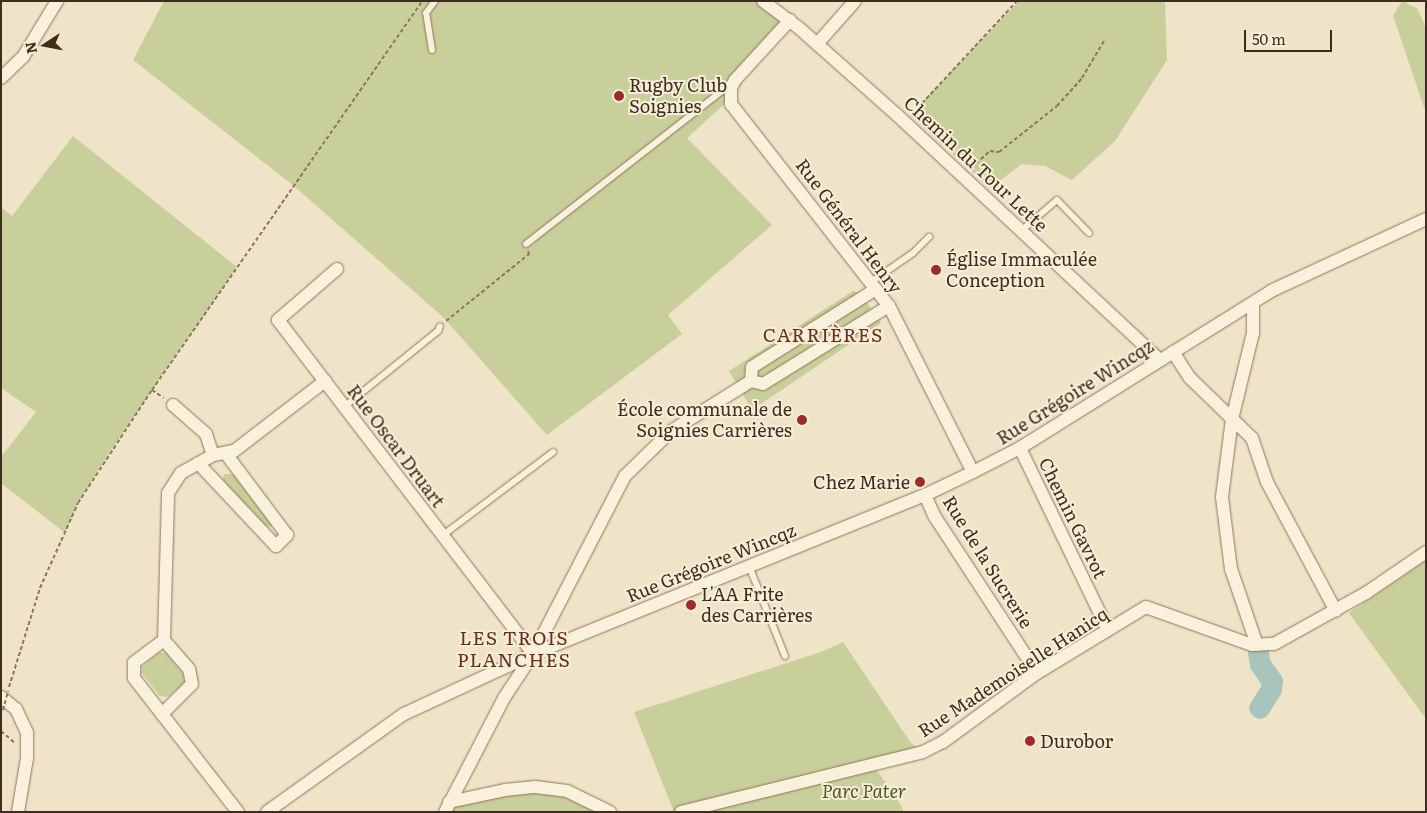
<!DOCTYPE html>
<meta charset="utf-8">
<style>
body{margin:0}
#map{position:relative;width:1427px;height:813px;overflow:hidden;background:#f0e4c8;font-family:Literata,serif}
div>[style]{position:absolute}
[style*='--x']{left:calc(var(--x)*1px);top:calc(var(--y)*1px);width:calc(var(--w)*1px);rotate:calc(var(--a)*1deg)}
.green>*{inset:0;background:#c9cf9b}
.river>*{height:21px;margin:-10.5px;padding:0 10.5px;transform-origin:10.5px;border-radius:10.5px;background:#a9c4bc}
.path>*{height:2px;margin-top:-1px;transform-origin:0;background:repeating-linear-gradient(90deg,#8d765c 0 4px,transparent 0 6.5px)}
.roads{filter:drop-shadow(0 0 1px #8d765c) drop-shadow(0 0 1px #8d765c)}
.lane>*{height:6px;margin:-3px;padding:0 3px;transform-origin:3px;border-radius:3px;background:#faf1dc}
.street>*{height:12px;margin:-6px;padding:0 6px;transform-origin:6px;border-radius:6px;background:#faf1dc}
.path-bridge>*{height:2px;margin-top:-1px;transform-origin:0;background:repeating-linear-gradient(90deg,#8d765c 0 4px,transparent 0 6.5px)}
.dots>*{width:14px;height:14px;translate:-50% -50%;box-sizing:border-box;border:2px solid #f7eed8;border-radius:50%}
span{translate:-50% -50%;white-space:nowrap;text-align:center;line-height:1.15;-webkit-text-stroke:4px #f7eed8;paint-order:stroke}
.poi-label{font-size:18px;color:#3d2e20}
.left{translate:0 -50%;text-align:left}
.right{translate:-100% -50%;text-align:right}
.street-label{font-size:18px;color:#3d2e20}
.park-label{font-size:18px;color:#4d5a26;font-style:italic}
.neighbourhood-label{font-size:19px;color:#6b2e1e;letter-spacing:1px}
.frame{position:absolute;inset:0;border:2px solid #3d2e20;pointer-events:none}
.north{position:absolute;left:20px;top:20px;width:50px;height:50px;-webkit-text-stroke:4px #f7eed8;paint-order:stroke;rotate:259deg;font-size:14px;font-weight:700;line-height:20px;text-align:center;color:#3d2e20}
.north::after{content:'';display:block;margin:auto;width:18px;height:22px;background:#3d2e20;clip-path:polygon(50% 0,100% 100%,50% 72%,0 100%)}
.scale{position:absolute;left:1244px;top:30px;width:88px;height:22px;box-sizing:border-box;border:2px solid #3d2e20;border-top:0;padding-left:6px;font-size:15px;line-height:18px;white-space:nowrap;color:#3d2e20;-webkit-text-stroke:4px #f7eed8;paint-order:stroke}
</style>
<div id="map">
<div class="green">
<div style="clip-path:polygon(164px 1px,763px 1px,790px 20px,738px 77px,731px 98px,687px 138px,772px 225px,668px 315px,682px 334px,547px 435px,444px 318px,294px 186px,133px 60px)"></div>
<div style="clip-path:polygon(1019px 1px,1165px 1px,1167px 60px,1115px 141px,1072px 180px,1045px 166px,1022px 164px,990px 188px,910px 115px)"></div>
<div style="clip-path:polygon(1402px 1px,1417px 8px,1426px 28px,1426px 113px,1393px 16px)"></div>
<div style="clip-path:polygon(73px 136px,237px 267px,111px 450px,78px 503px,65px 533px,1px 483px,1px 457px,36px 412px,1px 388px,1px 207px,12px 216px)"></div>
<div style="clip-path:polygon(853px 291px,861px 294px,881px 323px,752px 410px,729px 371px)"></div>
<div style="clip-path:polygon(224px 474px,235px 474px,270px 519px,272px 527px,263px 526px,222px 485px)"></div>
<div style="clip-path:polygon(1426px 560px,1426px 719px,1349px 613px)"></div>
<div style="clip-path:polygon(843px 642px,911px 743px,923px 752px,873px 766px,895px 794px,904px 812px,674px 812px,634px 712px,821px 652px)"></div>
<div style="clip-path:polygon(159px 652px,166px 653px,186px 677px,185px 684px,167px 697px,160px 696px,141px 672px,142px 667px)"></div>
<div style="clip-path:polygon(515px 790px,563px 794px,601px 812px,450px 812px,456px 802px)"></div>
</div>
<div class="river">
<div style="--x:1258;--y:652;--w:12;--a:81"></div>
<div style="--x:1260;--y:664;--w:21;--a:55"></div>
<div style="--x:1272;--y:681;--w:8;--a:97"></div>
<div style="--x:1271;--y:689;--w:22;--a:122"></div>
</div>
<div class="path">
<div style="--x:913;--y:113;--w:153;--a:-47.1"></div>
<div style="--x:971;--y:168;--w:25;--a:-42"></div>
<div style="--x:990;--y:151;--w:9;--a:6"></div>
<div style="--x:999;--y:152;--w:74;--a:-38.4"></div>
<div style="--x:1057;--y:106;--w:38;--a:-48"></div>
<div style="--x:1082;--y:78;--w:43;--a:-59.3"></div>
<div style="--x:446;--y:321;--w:107;--a:-38.9"></div>
<div style="--x:529;--y:254;--w:3;--a:-108"></div>
<div style="--x:152;--y:390;--w:14;--a:34"></div>
<div style="--x:9;--y:687;--w:104;--a:-72.6"></div>
<div style="--x:40;--y:588;--w:93;--a:-65.9"></div>
<div style="--x:78;--y:503;--w:135;--a:-56.8"></div>
<div style="--x:152;--y:390;--w:474;--a:-55.2"></div>
<div style="--x:1;--y:731;--w:18;--a:41"></div>
</div>
<div class="roads">
<div class="lane">
<div style="--x:432;--y:50;--w:37;--a:-99"></div>
<div style="--x:426;--y:13;--w:15;--a:-53"></div>
<div style="--x:1022;--y:230;--w:46;--a:-40.6"></div>
<div style="--x:1057;--y:200;--w:46;--a:45.9"></div>
<div style="--x:526;--y:244;--w:260;--a:-38"></div>
<div style="--x:871;--y:282;--w:51;--a:-34.6"></div>
<div style="--x:913;--y:253;--w:23;--a:-45"></div>
<div style="--x:344;--y:407;--w:121;--a:-39"></div>
<div style="--x:438;--y:331;--w:5;--a:-68"></div>
<div style="--x:443;--y:535;--w:138;--a:-37"></div>
<div style="--x:749;--y:566;--w:97;--a:68.2"></div>
</div>
<div class="street">
<div style="--x:763;--y:1;--w:45;--a:36.9"></div>
<div style="--x:799;--y:28;--w:131;--a:41.6"></div>
<div style="--x:897;--y:115;--w:359;--a:43"></div>
<div style="--x:790;--y:20;--w:81;--a:132.5"></div>
<div style="--x:735;--y:80;--w:9;--a:117"></div>
<div style="--x:731;--y:88;--w:16;--a:90"></div>
<div style="--x:731;--y:104;--w:256;--a:52"></div>
<div style="--x:889;--y:306;--w:186;--a:63.2"></div>
<div style="--x:817;--y:44;--w:57;--a:-48.5"></div>
<div style="--x:1;--y:78;--w:30;--a:-44"></div>
<div style="--x:23;--y:57;--w:66;--a:-58.7"></div>
<div style="--x:337;--y:269;--w:78;--a:139.2"></div>
<div style="--x:278;--y:320;--w:420;--a:52.6"></div>
<div style="--x:876;--y:289;--w:146;--a:147.8"></div>
<div style="--x:752;--y:367;--w:14;--a:94"></div>
<div style="--x:751;--y:381;--w:12;--a:14"></div>
<div style="--x:763;--y:384;--w:148;--a:-31.8"></div>
<div style="--x:1253;--y:303;--w:30;--a:90"></div>
<div style="--x:1253;--y:333;--w:89;--a:103.7"></div>
<div style="--x:1232;--y:419;--w:79;--a:97.3"></div>
<div style="--x:1222;--y:497;--w:73;--a:82.9"></div>
<div style="--x:1231;--y:569;--w:80;--a:71.1"></div>
<div style="--x:1173;--y:352;--w:31;--a:57"></div>
<div style="--x:1190;--y:378;--w:86;--a:44.1"></div>
<div style="--x:1252;--y:438;--w:46;--a:71.2"></div>
<div style="--x:1267;--y:482;--w:146;--a:61.9"></div>
<div style="--x:173;--y:405;--w:44;--a:41.3"></div>
<div style="--x:206;--y:434;--w:22;--a:72"></div>
<div style="--x:1020;--y:448;--w:202;--a:64.2"></div>
<div style="--x:198;--y:463;--w:114;--a:46.8"></div>
<div style="--x:276;--y:546;--w:16;--a:-45"></div>
<div style="--x:287;--y:535;--w:100;--a:-126.9"></div>
<div style="--x:925;--y:495;--w:24;--a:66"></div>
<div style="--x:935;--y:517;--w:186;--a:56.8"></div>
<div style="--x:164;--y:640;--w:38;--a:143"></div>
<div style="--x:134;--y:663;--w:15;--a:90"></div>
<div style="--x:134;--y:678;--w:170;--a:52.2"></div>
<div style="--x:1;--y:697;--w:19;--a:39"></div>
<div style="--x:16;--y:709;--w:26;--a:65"></div>
<div style="--x:27;--y:733;--w:25;--a:90"></div>
<div style="--x:27;--y:758;--w:55;--a:99.5"></div>
<div style="--x:162;--y:714;--w:42;--a:-45"></div>
<div style="--x:192;--y:684;--w:15;--a:-101"></div>
<div style="--x:189;--y:669;--w:38;--a:-131"></div>
<div style="--x:164;--y:640;--w:147;--a:-88.4"></div>
<div style="--x:168;--y:493;--w:24;--a:-57"></div>
<div style="--x:181;--y:473;--w:37;--a:-29"></div>
<div style="--x:213;--y:455;--w:21;--a:-11"></div>
<div style="--x:234;--y:451;--w:115;--a:-37.6"></div>
<div style="--x:449;--y:802;--w:57;--a:-12.1"></div>
<div style="--x:505;--y:790;--w:30;--a:-6"></div>
<div style="--x:535;--y:787;--w:32;--a:7"></div>
<div style="--x:567;--y:791;--w:48;--a:26"></div>
<div style="--x:267;--y:812;--w:168;--a:-35.6"></div>
<div style="--x:404;--y:714;--w:142;--a:-24.9"></div>
<div style="--x:533;--y:654;--w:423;--a:-22.1"></div>
<div style="--x:925;--y:495;--w:53;--a:-25.6"></div>
<div style="--x:973;--y:472;--w:53;--a:-27.1"></div>
<div style="--x:1020;--y:448;--w:296;--a:-32"></div>
<div style="--x:1271;--y:291;--w:171;--a:-24.9"></div>
<div style="--x:445;--y:812;--w:128;--a:-62.6"></div>
<div style="--x:504;--y:698;--w:53;--a:-56.6"></div>
<div style="--x:533;--y:654;--w:200;--a:-62.7"></div>
<div style="--x:625;--y:476;--w:64;--a:-44.4"></div>
<div style="--x:671;--y:431;--w:94;--a:-32"></div>
<div style="--x:681;--y:812;--w:249;--a:-13.9"></div>
<div style="--x:923;--y:752;--w:22;--a:-27"></div>
<div style="--x:943;--y:742;--w:117;--a:-36.3"></div>
<div style="--x:1037;--y:673;--w:127;--a:-31.2"></div>
<div style="--x:1146;--y:607;--w:113;--a:19.7"></div>
<div style="--x:1252;--y:645;--w:22;--a:-3"></div>
<div style="--x:1274;--y:644;--w:105;--a:-29"></div>
<div style="--x:1366;--y:593;--w:73;--a:-34.3"></div>
</div>
</div>
<div class="path-bridge">
<div style="--x:3;--y:710;--w:20;--a:-75"></div>
</div>
<div class="dots">
<div style="left:619px;top:96px;background:#9e2a2b"></div>
<div style="left:936px;top:270px;background:#9e2a2b"></div>
<div style="left:802px;top:420px;background:#9e2a2b"></div>
<div style="left:920px;top:482px;background:#9e2a2b"></div>
<div style="left:691px;top:605px;background:#9e2a2b"></div>
<div style="left:1030px;top:741px;background:#9e2a2b"></div>
</div>
<div class="poi-label">
<span class="left" style="left:629px;top:96px">Rugby Club<br>Soignies</span>
<span class="left" style="left:946px;top:270px">Église Immaculée<br>Conception</span>
<span class="right" style="left:792px;top:420px">École communale de<br>Soignies Carrières</span>
<span class="right" style="left:910px;top:482px">Chez Marie</span>
<span class="left" style="left:701px;top:605px">L'AA Frite<br>des Carrières</span>
<span class="left" style="left:1040px;top:741px">Durobor</span>
</div>
<div class="street-label">
<span style="left:976px;top:164px;rotate:43deg">Chemin du Tour Lette</span>
<span style="left:849px;top:226px;rotate:53deg">Rue Général Henry</span>
<span style="left:1075px;top:392px;rotate:-32deg">Rue Grégoire Wincqz</span>
<span style="left:396px;top:446px;rotate:53deg">Rue Oscar Druart</span>
<span style="left:1073px;top:518px;rotate:64deg">Chemin Gavrot</span>
<span style="left:988px;top:562px;rotate:58deg">Rue de la Sucrerie</span>
<span style="left:711px;top:563px;rotate:-22deg">Rue Grégoire Wincqz</span>
<span style="left:1013px;top:672px;rotate:-33deg">Rue Mademoiselle Hanicq</span>
</div>
<div class="park-label">
<span style="left:864px;top:791px">Parc Pater</span>
</div>
<div class="neighbourhood-label">
<span style="left:823px;top:335px">CARRIÈRES</span>
<span style="left:514px;top:649px">LES TROIS<br>PLANCHES</span>
</div>
<div class="frame"></div>
<div class="north">N</div>
<div class="scale">50 m</div>
</div>
